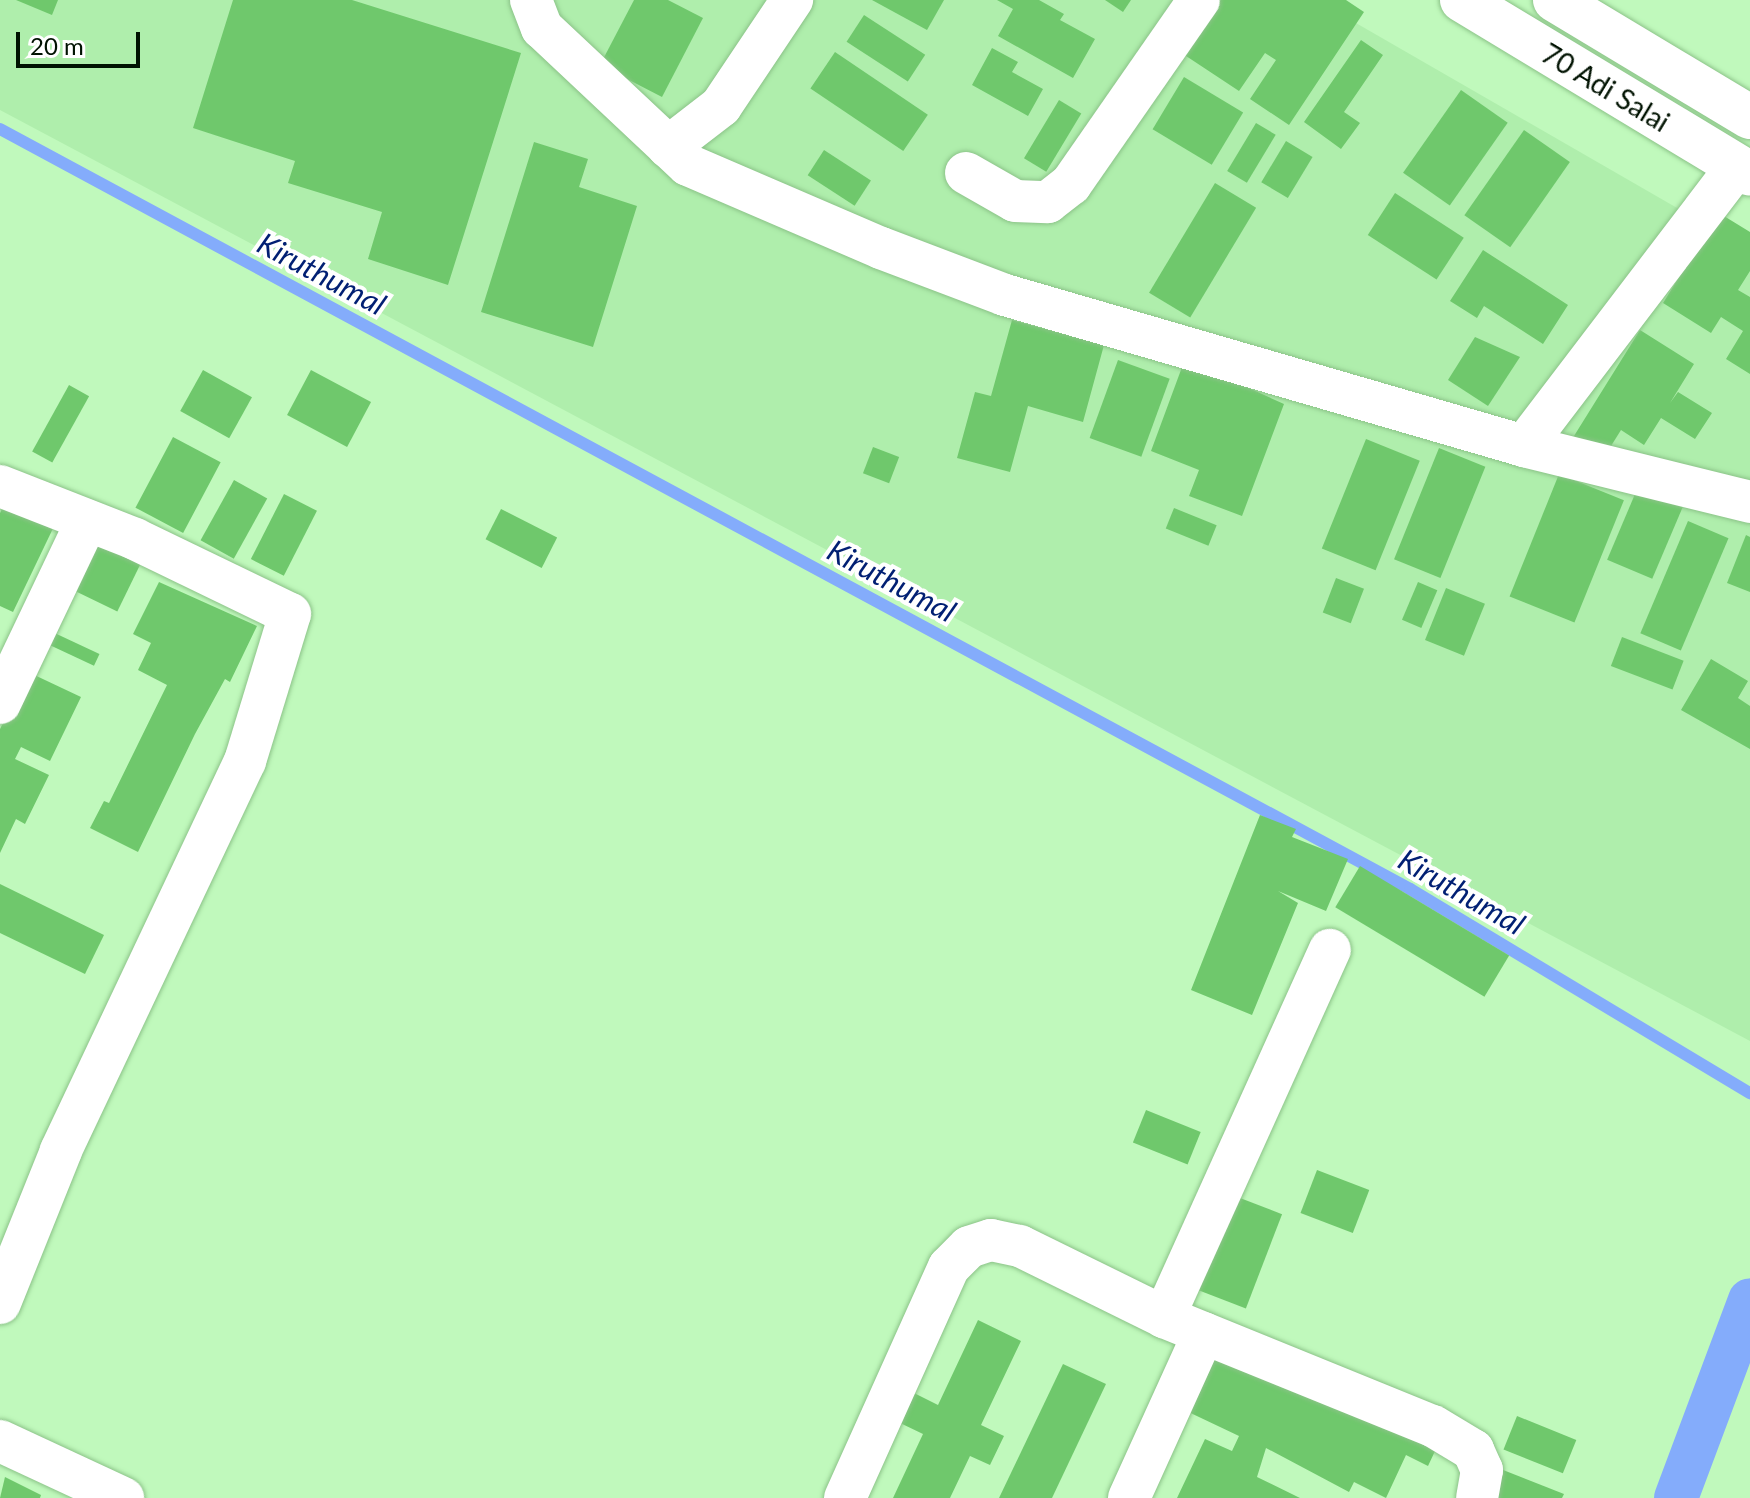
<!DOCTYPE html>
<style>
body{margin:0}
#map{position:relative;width:1750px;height:1498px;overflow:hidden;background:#c0f9bc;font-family:Lato,sans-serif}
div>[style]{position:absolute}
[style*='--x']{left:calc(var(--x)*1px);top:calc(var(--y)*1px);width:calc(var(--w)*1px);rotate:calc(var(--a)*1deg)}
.built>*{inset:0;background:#afeeac}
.stream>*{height:12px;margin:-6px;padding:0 6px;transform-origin:6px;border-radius:6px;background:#84acfb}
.canal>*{height:44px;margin:-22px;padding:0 22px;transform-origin:22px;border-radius:22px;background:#84acfb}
.building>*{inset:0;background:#6fc86c;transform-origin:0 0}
.roads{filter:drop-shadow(0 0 2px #8bc388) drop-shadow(0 0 2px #8bc388)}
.street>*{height:42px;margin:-21px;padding:0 21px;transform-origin:21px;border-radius:21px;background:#fff}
.secondary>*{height:44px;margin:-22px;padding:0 22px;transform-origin:22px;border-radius:22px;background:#fff}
span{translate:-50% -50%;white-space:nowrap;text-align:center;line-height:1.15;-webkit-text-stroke:8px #fff;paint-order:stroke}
.street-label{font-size:28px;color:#001201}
.water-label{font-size:30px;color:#011f73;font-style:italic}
.scale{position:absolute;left:16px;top:32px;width:124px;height:36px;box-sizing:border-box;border:4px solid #001201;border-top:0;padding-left:10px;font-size:24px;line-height:28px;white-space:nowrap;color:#001201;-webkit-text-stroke:6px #fff;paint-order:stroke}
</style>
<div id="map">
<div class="built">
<div style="clip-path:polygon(0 0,1316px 0,1750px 250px,1750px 1041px,0 110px)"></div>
</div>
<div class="stream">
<div style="--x:0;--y:129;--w:1602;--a:28.32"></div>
<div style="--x:1410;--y:889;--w:397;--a:31"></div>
</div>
<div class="canal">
<div style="--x:1676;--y:1498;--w:211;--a:-69.5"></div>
</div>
<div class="building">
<div style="clip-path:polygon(16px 0,58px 0,52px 15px)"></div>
<div style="clip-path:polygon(233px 0,352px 0,521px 53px,448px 285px,368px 259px,382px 212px,288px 183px,295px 161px,193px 128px)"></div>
<div style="clip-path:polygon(634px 0,668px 0,703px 18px,662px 97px,600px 65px)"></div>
<div style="clip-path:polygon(872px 0,944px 0,927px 30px)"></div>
<div style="clip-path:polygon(997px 0,1039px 0,1064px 14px,1060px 20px,1095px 39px,1073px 78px,998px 36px,1013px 9px)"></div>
<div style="clip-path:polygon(1105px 0,1131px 0,1123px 12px)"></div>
<div style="clip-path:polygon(1210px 0,1346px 0,1364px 12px,1289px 125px,1250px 99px,1276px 60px,1265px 53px,1239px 91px,1177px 50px)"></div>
<div style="left:864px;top:15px;width:73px;height:32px;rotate:33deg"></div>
<div style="clip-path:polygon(1361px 40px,1383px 55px,1344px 112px,1360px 123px,1341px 149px,1304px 122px)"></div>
<div style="clip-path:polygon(992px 48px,1018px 62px,1012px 72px,1043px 89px,1028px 116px,972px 85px)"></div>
<div style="left:835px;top:52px;width:112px;height:44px;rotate:34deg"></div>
<div style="left:1184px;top:77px;width:69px;height:61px;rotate:31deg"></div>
<div style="left:1461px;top:90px;width:57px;height:101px;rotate:35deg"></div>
<div style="left:1059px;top:100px;width:26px;height:68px;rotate:31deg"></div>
<div style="left:1256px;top:123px;width:23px;height:56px;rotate:31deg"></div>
<div style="left:1524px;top:130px;width:56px;height:104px;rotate:35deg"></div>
<div style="left:1286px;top:141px;width:31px;height:48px;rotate:31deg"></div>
<div style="clip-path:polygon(534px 142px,588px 159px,579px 187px,637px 206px,593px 347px,481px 312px)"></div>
<div style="left:824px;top:150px;width:56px;height:30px;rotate:33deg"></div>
<div style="left:1215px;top:183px;width:48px;height:128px;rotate:31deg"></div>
<div style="left:1395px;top:193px;width:82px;height:50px;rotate:33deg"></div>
<div style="clip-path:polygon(1719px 213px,1750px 232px,1750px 271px,1738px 290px,1750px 297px,1750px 374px,1726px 359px,1743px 331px,1721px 317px,1711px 333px,1663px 303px)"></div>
<div style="clip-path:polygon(1483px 250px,1568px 305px,1543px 344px,1484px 306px,1477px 318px,1450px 301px)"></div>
<div style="clip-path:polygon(1012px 320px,1104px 345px,1083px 422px,1028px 406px,1010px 472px,957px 458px,975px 392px,991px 396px)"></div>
<div style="clip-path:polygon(1640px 330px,1694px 364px,1670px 403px,1678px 392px,1712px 413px,1695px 439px,1661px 418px,1644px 445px,1621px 430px,1611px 446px,1569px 444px)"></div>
<div style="clip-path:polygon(1475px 337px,1520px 357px,1488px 406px,1448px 380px)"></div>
<div style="clip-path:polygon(1185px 359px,1284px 404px,1242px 516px,1189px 496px,1199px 470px,1151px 451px)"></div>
<div style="left:1118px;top:360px;width:55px;height:83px;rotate:20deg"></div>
<div style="left:203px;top:370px;width:56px;height:47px;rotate:29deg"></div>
<div style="left:311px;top:370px;width:68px;height:51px;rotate:28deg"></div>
<div style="left:69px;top:385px;width:23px;height:76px;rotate:29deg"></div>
<div style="left:173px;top:437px;width:54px;height:80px;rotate:28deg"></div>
<div style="left:1366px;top:439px;width:58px;height:118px;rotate:22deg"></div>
<div style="left:873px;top:447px;width:28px;height:28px;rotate:21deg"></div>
<div style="left:1439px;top:448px;width:50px;height:120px;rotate:22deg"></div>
<div style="left:1559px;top:474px;width:70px;height:132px;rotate:22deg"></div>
<div style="left:234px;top:480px;width:38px;height:69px;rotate:29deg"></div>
<div style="left:1638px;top:487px;width:49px;height:79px;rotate:23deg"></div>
<div style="left:284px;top:494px;width:37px;height:73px;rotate:27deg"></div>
<div style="clip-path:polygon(8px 496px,57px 520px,13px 612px,0 606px,0 513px)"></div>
<div style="left:1174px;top:508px;width:46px;height:22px;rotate:22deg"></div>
<div style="left:501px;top:509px;width:63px;height:34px;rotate:27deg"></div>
<div style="left:1688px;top:521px;width:44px;height:122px;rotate:23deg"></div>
<div style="clip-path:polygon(1746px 535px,1750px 537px,1750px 592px,1727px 583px)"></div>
<div style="left:92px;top:538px;width:55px;height:55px;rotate:26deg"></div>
<div style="left:1336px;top:578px;width:30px;height:37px;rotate:21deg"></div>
<div style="clip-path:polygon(159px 582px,257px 626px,230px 682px,225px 679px,195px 734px,138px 852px,90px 828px,104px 801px,109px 803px,167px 685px,138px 670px,151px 643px,133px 634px)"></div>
<div style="left:1418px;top:582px;width:21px;height:41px;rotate:23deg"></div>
<div style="left:1446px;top:588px;width:42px;height:56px;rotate:22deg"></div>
<div style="left:46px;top:629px;width:59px;height:13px;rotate:25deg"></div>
<div style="left:1622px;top:637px;width:66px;height:31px;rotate:21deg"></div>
<div style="clip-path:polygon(1711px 659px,1748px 681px,1738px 698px,1750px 706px,1750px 749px,1681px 710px)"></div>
<div style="clip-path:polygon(28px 672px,81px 697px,50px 761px,21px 747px,15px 759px,49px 775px,25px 824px,16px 819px,0 853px,0 729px)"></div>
<div style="clip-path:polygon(1260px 815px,1296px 829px,1292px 837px,1348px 859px,1326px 911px,1278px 891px,1298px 903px,1252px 1015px,1191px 990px)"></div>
<div style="left:1360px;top:866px;width:174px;height:48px;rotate:31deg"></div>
<div style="clip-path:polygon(0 884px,104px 935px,85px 974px,0 933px)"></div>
<div style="left:1146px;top:1110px;width:59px;height:35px;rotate:22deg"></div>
<div style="left:1317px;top:1170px;width:56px;height:46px;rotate:21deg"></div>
<div style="left:1227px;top:1193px;width:59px;height:101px;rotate:21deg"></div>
<div style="clip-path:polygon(978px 1320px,1021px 1341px,981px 1425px,1004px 1436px,990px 1465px,970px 1456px,950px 1498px,893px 1498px,923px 1434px,898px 1422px,912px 1392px,938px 1405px)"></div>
<div style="clip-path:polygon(1207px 1351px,1436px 1449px,1428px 1466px,1406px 1455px,1386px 1498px,1354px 1482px,1349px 1492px,1266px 1448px,1257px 1477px,1300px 1498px,1177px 1498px,1205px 1439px,1232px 1451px,1239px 1436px,1180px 1408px)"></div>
<div style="clip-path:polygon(1063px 1364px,1106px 1384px,1052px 1498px,999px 1498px)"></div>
<div style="left:1517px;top:1416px;width:64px;height:36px;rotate:22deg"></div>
<div style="clip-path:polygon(1498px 1468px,1564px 1494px,1562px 1498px,1486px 1498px)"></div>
<div style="clip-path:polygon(5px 1477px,41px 1495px,40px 1498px,0 1498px)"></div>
</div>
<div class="roads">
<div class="street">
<div style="--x:531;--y:0;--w:30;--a:69"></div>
<div style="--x:542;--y:28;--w:200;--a:43.2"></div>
<div style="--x:688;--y:165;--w:210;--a:23.3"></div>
<div style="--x:881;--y:248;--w:133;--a:20.8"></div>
<div style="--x:1005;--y:295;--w:541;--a:16.22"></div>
<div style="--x:1524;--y:446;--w:233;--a:13.9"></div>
<div style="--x:668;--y:147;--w:67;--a:-37.7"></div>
<div style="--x:721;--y:106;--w:128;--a:-56.2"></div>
<div style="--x:966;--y:173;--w:56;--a:29.7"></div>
<div style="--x:1015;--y:201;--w:33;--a:2"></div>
<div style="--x:1048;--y:202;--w:29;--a:-38"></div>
<div style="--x:1071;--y:184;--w:224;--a:-55.2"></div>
<div style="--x:1524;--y:446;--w:352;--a:-52.7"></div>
<div style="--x:0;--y:486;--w:145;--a:21.4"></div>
<div style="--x:135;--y:539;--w:172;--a:25.8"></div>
<div style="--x:290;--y:614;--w:154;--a:107"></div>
<div style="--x:245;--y:761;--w:431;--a:115.3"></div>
<div style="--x:61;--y:1151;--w:164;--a:111.9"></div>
<div style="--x:0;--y:703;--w:202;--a:-64.5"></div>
<div style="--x:1164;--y:1317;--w:403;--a:-65.7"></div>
<div style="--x:0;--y:1441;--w:136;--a:24.9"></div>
<div style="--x:845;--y:1498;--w:253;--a:-65.8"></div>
<div style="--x:949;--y:1267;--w:28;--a:-45"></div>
<div style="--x:969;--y:1247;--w:23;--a:-18"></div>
<div style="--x:991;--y:1240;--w:30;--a:12"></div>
<div style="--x:1020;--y:1246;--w:161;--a:26.2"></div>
<div style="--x:1164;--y:1317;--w:290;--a:22.1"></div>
<div style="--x:1433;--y:1426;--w:47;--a:31"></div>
<div style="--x:1473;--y:1450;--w:22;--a:66"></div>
<div style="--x:1482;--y:1470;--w:28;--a:100"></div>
<div style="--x:1129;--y:1498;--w:181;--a:-65.6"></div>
</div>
<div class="secondary">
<div style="--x:1462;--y:0;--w:336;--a:31.1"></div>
<div style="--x:1555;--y:0;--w:227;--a:31"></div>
</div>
</div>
<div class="street-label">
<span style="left:1606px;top:87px;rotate:31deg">70 Adi Salai</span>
</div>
<div class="water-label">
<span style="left:322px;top:273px;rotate:28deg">Kiruthumal</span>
<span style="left:892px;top:580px;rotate:28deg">Kiruthumal</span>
<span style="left:1462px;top:891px;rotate:30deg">Kiruthumal</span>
</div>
<div class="scale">20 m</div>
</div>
